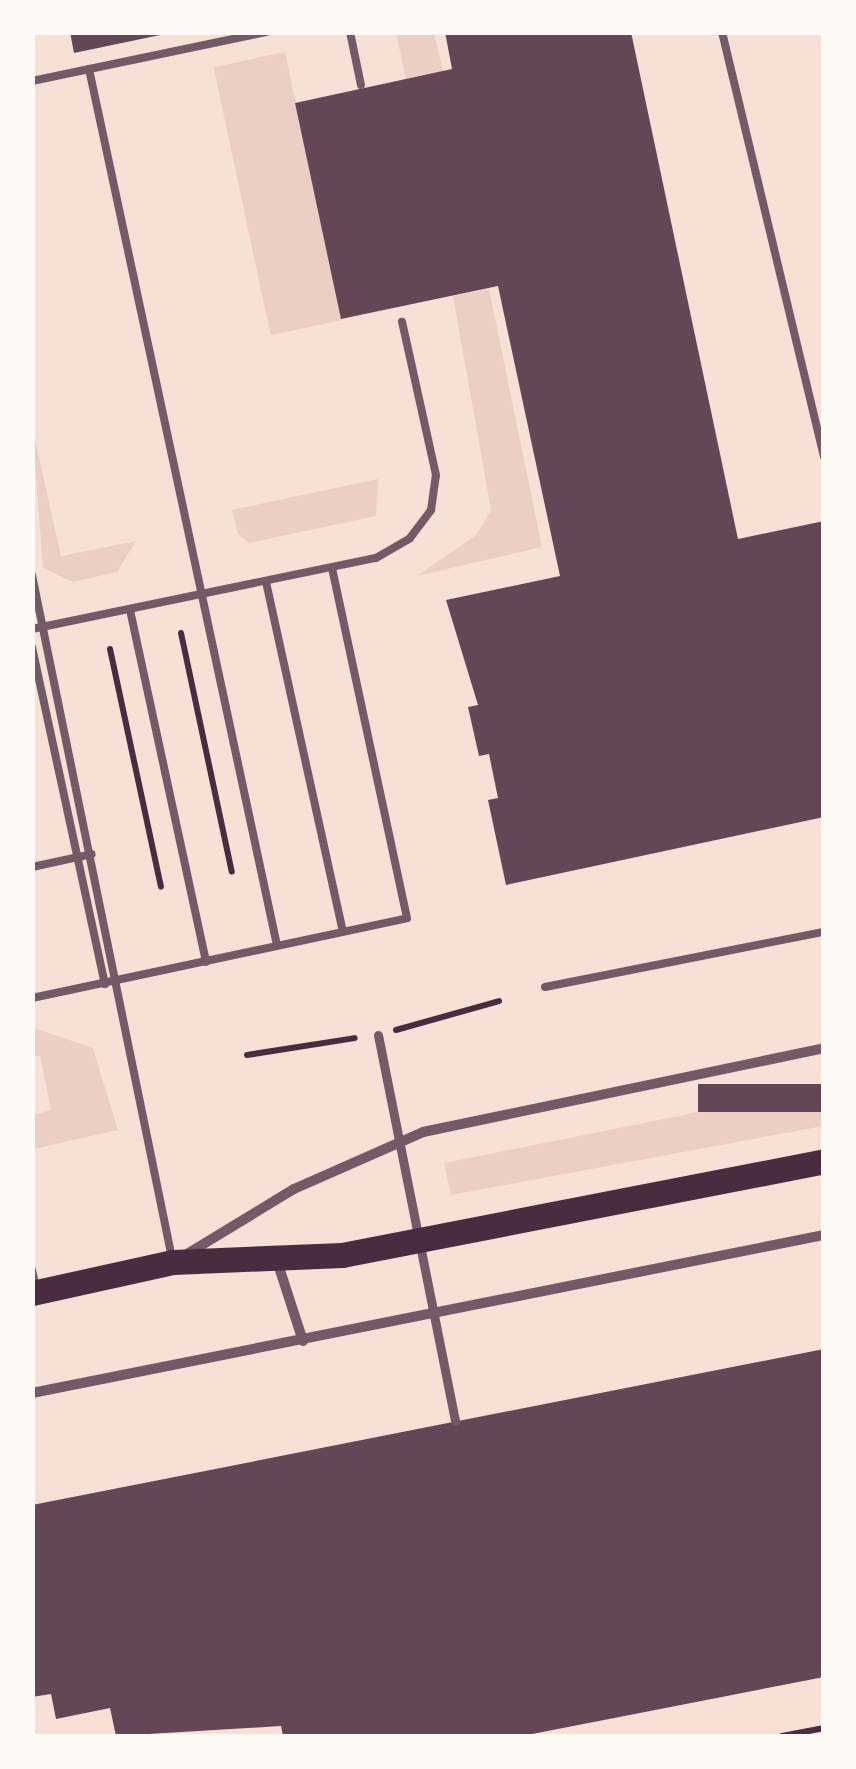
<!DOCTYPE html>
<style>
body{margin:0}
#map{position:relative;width:856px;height:1769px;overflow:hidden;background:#f7e1d7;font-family:"Exo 2",sans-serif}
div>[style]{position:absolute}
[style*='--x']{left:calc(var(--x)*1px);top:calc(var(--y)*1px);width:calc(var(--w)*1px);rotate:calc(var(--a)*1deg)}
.green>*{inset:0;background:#ebcfc5;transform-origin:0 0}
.building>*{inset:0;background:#644757;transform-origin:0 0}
.path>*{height:6px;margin:-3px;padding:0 3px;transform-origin:3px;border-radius:3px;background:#4a2c40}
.service>*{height:8px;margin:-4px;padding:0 4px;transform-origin:4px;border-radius:4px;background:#755966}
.pedestrian>*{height:9px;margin:-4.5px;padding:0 4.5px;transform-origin:4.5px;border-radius:4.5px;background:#755966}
.minor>*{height:10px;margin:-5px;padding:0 5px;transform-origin:5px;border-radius:5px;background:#755966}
.primary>*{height:25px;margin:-12.5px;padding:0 12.5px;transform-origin:12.5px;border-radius:12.5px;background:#4a2c40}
span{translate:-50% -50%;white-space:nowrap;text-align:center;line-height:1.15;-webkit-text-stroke:10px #fffaf5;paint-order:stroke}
.frame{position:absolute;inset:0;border:35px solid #fffaf5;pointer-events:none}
</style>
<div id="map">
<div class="green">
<div style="clip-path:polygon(396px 33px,434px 33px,443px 71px,406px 79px)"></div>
<div style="left:285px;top:52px;width:274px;height:73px;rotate:78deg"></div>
<div style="clip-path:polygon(489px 289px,542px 547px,417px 576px,476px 535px,491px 510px,453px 296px)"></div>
<div style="clip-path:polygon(32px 426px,61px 556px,136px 541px,117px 572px,73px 582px,43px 568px)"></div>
<div style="clip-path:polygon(378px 479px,376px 516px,249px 543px,238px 534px,232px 510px)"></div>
<div style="clip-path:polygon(34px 1028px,93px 1048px,118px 1130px,33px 1149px,33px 1115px,51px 1110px,40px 1056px,33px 1056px)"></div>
<div style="clip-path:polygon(823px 1087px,823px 1126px,451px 1195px,444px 1163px)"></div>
</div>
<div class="building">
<div style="clip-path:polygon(70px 32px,165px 32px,165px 34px,74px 53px)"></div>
<div style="clip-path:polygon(445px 32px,631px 32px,738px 539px,824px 521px,824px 817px,506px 885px,488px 800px,498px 798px,489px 754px,479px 756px,468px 707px,478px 705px,446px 600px,560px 576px,498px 286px,341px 319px,295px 103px,452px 69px)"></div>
<div style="left:824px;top:1084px;width:28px;height:126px;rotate:90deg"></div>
<div style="clip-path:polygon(824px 1349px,824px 1677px,522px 1736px,283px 1736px,281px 1726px,116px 1736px,110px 1708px,56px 1719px,51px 1694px,32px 1697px,32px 1505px)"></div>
</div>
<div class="path">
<div style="--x:181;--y:633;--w:244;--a:78"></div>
<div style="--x:110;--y:649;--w:243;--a:77.9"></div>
<div style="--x:396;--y:1030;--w:107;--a:-15.7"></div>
<div style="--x:247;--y:1055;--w:109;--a:-8.9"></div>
<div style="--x:782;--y:1736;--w:43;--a:-10.8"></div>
</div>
<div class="service">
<div style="--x:350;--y:32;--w:54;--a:78.3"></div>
<div style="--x:722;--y:32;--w:437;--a:76.5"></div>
<div style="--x:89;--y:69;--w:896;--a:77.89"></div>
<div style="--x:32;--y:81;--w:240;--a:-11.8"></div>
<div style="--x:32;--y:575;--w:697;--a:78.42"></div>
<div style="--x:266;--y:582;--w:357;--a:77.6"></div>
<div style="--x:130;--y:610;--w:360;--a:77.8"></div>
<div style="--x:32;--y:629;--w:351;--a:-11.7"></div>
<div style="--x:376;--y:558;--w:39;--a:-30"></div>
<div style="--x:410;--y:538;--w:35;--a:-53"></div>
<div style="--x:431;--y:510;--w:35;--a:-82"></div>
<div style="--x:436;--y:475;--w:157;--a:-102.5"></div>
<div style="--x:32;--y:647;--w:345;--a:77.8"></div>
<div style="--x:32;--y:867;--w:61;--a:-12.2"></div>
<div style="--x:545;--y:987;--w:284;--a:-11.2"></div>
<div style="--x:32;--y:998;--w:383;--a:-12"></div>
<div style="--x:407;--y:918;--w:358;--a:-102.1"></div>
<div style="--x:32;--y:1270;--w:18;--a:77"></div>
</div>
<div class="pedestrian">
<div style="--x:378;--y:1035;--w:394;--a:78.7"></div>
</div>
<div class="minor">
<div style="--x:187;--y:1254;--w:125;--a:-31.3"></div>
<div style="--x:294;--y:1189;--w:141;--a:-23.8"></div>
<div style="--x:423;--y:1132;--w:410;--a:-11.8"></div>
<div style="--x:277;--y:1261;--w:84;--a:72"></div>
<div style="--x:32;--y:1393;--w:808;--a:-11.28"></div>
</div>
<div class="primary">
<div style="--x:32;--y:1293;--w:144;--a:-12.4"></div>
<div style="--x:173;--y:1262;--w:169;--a:-2.4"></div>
<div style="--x:342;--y:1255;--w:491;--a:-11"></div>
</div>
<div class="frame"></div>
</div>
